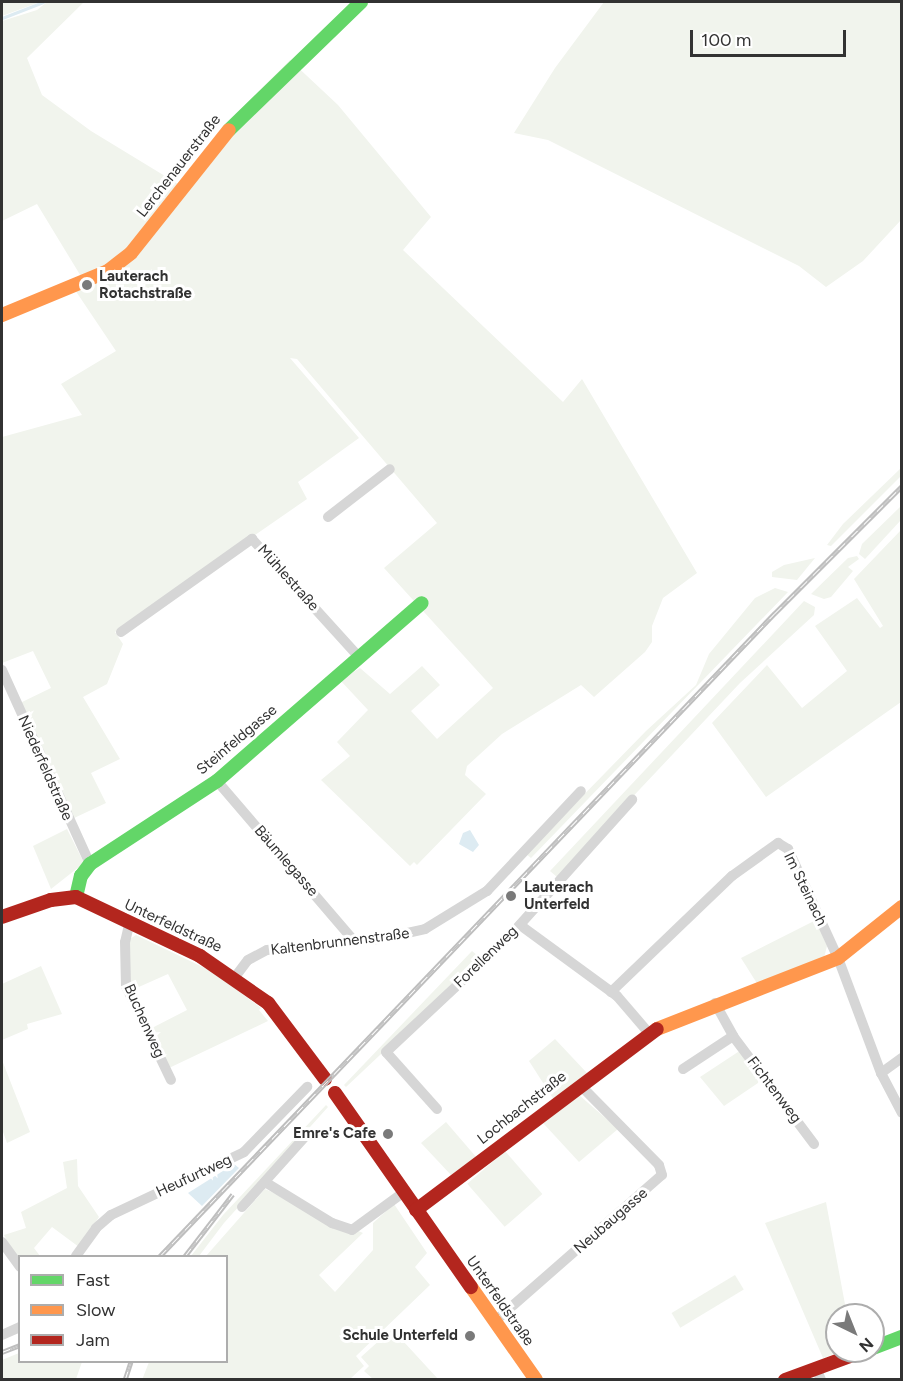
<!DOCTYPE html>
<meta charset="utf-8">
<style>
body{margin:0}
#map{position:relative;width:903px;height:1381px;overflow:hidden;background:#fff;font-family:Figtree,sans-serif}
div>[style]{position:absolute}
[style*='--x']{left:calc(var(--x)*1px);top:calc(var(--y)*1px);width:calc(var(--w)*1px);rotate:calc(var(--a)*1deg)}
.green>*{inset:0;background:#f1f4ed;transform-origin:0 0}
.water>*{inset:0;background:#ddebf2}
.stream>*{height:3px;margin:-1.5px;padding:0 1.5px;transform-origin:1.5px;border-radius:1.5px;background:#ddebf2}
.street>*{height:10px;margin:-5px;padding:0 5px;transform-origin:5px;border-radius:5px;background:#d6d6d6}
.fast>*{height:14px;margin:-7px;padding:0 7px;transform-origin:7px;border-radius:7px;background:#63d668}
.slow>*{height:14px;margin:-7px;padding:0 7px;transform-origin:7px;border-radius:7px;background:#ff974d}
.jam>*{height:14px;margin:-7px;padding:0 7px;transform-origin:7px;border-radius:7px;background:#b3261e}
.rail>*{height:5px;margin-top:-2.5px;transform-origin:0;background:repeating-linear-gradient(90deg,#fff 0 9px,#bebebe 0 18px);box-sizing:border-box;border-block:2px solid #bebebe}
.dots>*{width:16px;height:16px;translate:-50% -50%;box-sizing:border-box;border:3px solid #fff;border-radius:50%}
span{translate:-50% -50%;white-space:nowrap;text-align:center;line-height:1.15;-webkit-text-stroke:6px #fff;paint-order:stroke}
.street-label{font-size:15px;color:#323232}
.poi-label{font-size:15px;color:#323232;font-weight:700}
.left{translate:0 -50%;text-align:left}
.right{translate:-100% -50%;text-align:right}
.frame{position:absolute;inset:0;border:3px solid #323232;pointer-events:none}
.legend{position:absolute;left:18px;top:1255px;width:210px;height:108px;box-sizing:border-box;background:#fff;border:2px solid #adadad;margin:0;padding:8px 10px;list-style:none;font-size:18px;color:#323232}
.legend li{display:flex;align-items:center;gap:12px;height:30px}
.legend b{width:30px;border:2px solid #adadad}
.north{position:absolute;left:825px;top:1303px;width:60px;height:60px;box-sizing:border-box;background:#fff;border:2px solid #adadad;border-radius:50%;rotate:137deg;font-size:16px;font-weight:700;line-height:24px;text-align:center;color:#323232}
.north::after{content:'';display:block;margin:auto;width:21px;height:27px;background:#7a7a7a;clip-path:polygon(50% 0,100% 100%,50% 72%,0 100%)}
.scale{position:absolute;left:690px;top:30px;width:156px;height:27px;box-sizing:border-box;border:3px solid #323232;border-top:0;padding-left:8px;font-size:18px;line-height:21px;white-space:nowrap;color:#323232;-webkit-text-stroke:4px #fff;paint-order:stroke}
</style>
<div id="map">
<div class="green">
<div style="clip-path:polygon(2px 2px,40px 2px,2px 16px)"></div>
<div style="clip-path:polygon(47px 2px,84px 2px,27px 58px,42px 95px,91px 131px,183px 187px,242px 108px,290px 60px,338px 105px,431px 217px,403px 250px,563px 402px,582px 379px,697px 573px,663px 598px,652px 626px,652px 642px,645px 652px,594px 697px,581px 685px,502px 734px,467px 766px,465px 775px,486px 794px,417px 865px,414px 862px,410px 866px,321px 780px,350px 756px,337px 742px,368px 710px,340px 680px,360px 668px,390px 694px,422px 666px,440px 685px,411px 711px,437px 739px,493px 688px,384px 568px,437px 523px,297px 359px,290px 358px,359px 438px,298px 482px,307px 499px,115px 632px,123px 644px,107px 684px,83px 697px,120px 759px,91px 773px,106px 803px,72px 819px,20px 703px,51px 688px,33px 651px,2px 663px,2px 437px,82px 415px,61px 384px,116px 351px,73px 287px,82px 278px,37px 204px,2px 221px,2px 21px,37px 10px)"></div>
<div style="clip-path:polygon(604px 2px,901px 2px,901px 220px,863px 261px,826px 287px,799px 266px,548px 140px,514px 133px,555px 68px)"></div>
<div style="clip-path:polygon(901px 468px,901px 476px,831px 546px,827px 545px,843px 524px)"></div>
<div style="clip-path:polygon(901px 506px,901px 520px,865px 559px,859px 554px,862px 544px)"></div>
<div style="clip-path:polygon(901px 530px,901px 702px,766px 797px,712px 723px,767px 665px,802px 708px,847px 671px,815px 626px,857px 598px,880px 628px,883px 626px,854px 579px)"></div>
<div style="clip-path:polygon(857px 556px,859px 559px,848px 567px,853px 571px,831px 597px,824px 599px,811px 594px,848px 558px)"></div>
<div style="clip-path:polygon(815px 558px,797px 580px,772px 577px,772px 572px,784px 565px)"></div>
<div style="clip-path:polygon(775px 588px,788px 592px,531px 858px,526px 854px,646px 731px,696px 685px,709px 654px,755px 598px)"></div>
<div style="clip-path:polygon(804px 601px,815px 607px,814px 615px,740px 683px,557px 877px,550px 871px)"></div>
<div style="clip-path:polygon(67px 829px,84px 863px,51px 889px,33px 846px)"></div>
<div style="clip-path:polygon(816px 920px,827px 946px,824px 958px,758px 985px,741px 958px)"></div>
<div style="clip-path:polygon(136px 935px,213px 972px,261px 1008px,259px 1010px,268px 1021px,169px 1068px,150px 1029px,187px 1010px,168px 974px,132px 990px,128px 975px,130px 939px)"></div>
<div style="clip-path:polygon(472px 951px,482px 959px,346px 1087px,344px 1085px)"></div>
<div style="clip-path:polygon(41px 966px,62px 1014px,27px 1024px,28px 1029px,2px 1040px,2px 984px)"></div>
<div style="clip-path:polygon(555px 1039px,587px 1073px,554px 1100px,529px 1061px)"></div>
<div style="clip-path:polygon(741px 1050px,759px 1078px,758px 1083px,724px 1106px,700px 1077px)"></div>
<div style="clip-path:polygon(2px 1060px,30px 1132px,7px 1143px,2px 1129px)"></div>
<div style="clip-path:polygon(579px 1095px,618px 1129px,579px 1162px,543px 1123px)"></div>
<div style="clip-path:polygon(326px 1105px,328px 1107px,224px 1223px,199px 1256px,191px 1256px,223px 1215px)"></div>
<div style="clip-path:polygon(446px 1122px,477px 1158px,451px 1175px,421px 1143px)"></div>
<div style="left:505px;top:1151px;width:57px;height:50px;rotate:49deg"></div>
<div style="clip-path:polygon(77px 1159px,78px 1186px,99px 1217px,79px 1247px,52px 1227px,34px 1248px,40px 1256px,20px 1256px,19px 1262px,4px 1235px,26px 1228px,21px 1212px,67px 1188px,63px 1162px)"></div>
<div style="clip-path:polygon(265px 1189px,363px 1233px,319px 1275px,335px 1292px,373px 1250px,373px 1223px,394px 1204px,427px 1253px,415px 1267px,430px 1285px,356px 1356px,364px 1366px,350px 1379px,142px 1380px,149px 1362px,226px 1362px,226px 1256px,206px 1256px)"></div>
<div style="clip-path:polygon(826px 1202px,847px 1315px,837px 1315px,837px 1351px,843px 1351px,823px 1358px,765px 1223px)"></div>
<div style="left:735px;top:1275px;width:17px;height:74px;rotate:59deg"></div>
<div style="clip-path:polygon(392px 1329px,438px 1379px,373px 1379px,364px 1371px,369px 1366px,361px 1357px)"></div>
<div style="clip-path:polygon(19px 1353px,20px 1362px,82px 1362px,76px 1379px,2px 1379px,2px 1360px)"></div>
</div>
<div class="water">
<div style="clip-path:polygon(470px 830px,479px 845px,473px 852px,459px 844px,463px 833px)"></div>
<div style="clip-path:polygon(234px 1164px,239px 1168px,202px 1206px,188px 1193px)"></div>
</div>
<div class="stream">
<div style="--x:2;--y:18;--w:44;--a:-21.3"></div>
</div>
<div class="street">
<div style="--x:328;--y:517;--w:78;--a:-37.7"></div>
<div style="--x:121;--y:632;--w:161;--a:-35.4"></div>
<div style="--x:252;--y:539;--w:161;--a:47.8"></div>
<div style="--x:2;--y:670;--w:213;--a:65.6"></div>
<div style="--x:217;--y:781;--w:212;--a:49.4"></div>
<div style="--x:129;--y:925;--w:17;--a:103"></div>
<div style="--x:125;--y:942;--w:44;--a:88.7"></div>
<div style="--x:126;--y:986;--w:104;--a:64.4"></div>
<div style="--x:520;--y:925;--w:120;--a:36.2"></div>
<div style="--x:617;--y:996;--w:48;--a:49.3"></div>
<div style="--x:235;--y:977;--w:21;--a:-53"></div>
<div style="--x:248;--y:960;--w:21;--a:-28"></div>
<div style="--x:267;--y:950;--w:114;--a:-5.6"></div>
<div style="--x:380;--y:939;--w:46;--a:-12.5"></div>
<div style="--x:425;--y:929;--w:73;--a:-31.5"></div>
<div style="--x:487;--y:891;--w:137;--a:-46.8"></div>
<div style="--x:611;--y:992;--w:168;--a:-43.8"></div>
<div style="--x:732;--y:876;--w:57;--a:-35.7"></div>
<div style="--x:778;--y:843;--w:12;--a:31"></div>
<div style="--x:788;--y:849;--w:120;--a:65.4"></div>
<div style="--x:838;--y:958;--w:123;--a:69.5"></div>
<div style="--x:881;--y:1073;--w:45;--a:62.3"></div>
<div style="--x:715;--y:1003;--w:38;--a:61"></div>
<div style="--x:733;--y:1036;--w:135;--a:53.1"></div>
<div style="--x:683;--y:1069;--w:60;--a:-33.4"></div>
<div style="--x:881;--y:1073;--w:26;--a:-36"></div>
<div style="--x:437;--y:1109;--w:76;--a:-131.8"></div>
<div style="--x:386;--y:1052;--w:167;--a:-43.1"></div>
<div style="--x:508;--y:938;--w:186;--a:-48.1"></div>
<div style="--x:265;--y:1182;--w:79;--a:31.5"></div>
<div style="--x:332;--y:1223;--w:21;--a:19"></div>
<div style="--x:352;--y:1230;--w:64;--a:-36.2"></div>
<div style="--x:242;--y:1207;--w:93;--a:-48.1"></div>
<div style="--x:2;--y:1242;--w:31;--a:54"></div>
<div style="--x:76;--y:1256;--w:34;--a:-54"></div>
<div style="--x:96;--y:1228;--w:20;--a:-41"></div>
<div style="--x:111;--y:1215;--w:147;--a:-25.3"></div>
<div style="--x:244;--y:1152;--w:91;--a:-45.9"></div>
<div style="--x:494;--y:1322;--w:223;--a:-41.2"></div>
<div style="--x:662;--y:1175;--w:10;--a:-107"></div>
<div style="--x:659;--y:1165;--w:112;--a:-134.6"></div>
<div style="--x:2;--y:1335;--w:20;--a:-24"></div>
<div style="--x:816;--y:1368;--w:13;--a:67"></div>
</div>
<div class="fast">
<div style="--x:229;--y:130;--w:184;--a:-44.1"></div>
<div style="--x:76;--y:897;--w:22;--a:-77"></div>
<div style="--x:81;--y:876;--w:15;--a:-53"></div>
<div style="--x:90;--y:864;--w:152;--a:-33.2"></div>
<div style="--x:217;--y:781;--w:271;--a:-41"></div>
<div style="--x:873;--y:1348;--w:31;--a:-21"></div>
</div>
<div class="slow">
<div style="--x:2;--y:315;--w:115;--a:-22.5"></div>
<div style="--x:108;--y:271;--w:29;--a:-38"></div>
<div style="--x:131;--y:253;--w:157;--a:-51.5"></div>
<div style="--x:657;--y:1029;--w:194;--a:-21.4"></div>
<div style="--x:838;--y:958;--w:82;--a:-38.6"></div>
<div style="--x:471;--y:1287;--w:113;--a:55"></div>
</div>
<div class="jam">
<div style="--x:2;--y:917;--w:52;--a:-19.1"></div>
<div style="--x:51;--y:900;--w:25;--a:-7"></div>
<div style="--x:76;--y:897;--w:137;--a:25.4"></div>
<div style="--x:200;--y:956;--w:83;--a:34.7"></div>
<div style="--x:268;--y:1003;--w:95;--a:53.1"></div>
<div style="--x:335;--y:1093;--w:237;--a:55"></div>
<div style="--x:416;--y:1210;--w:301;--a:-36.9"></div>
<div style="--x:785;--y:1380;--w:84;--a:-20.2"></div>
</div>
<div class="rail">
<div style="--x:160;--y:1256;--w:890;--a:-46.28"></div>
<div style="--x:775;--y:613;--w:180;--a:-45"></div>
<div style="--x:185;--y:1256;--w:78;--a:-52.3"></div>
<div style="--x:2;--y:1352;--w:19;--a:-21"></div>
<div style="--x:125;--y:1380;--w:19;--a:-72"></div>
</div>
<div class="dots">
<div style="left:87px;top:285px;background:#7a7a7a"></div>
<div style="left:511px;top:896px;background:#7a7a7a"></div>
<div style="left:388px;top:1134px;background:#7a7a7a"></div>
<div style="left:470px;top:1336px;background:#7a7a7a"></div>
</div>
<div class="street-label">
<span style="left:179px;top:166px;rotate:-52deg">Lerchenauerstraße</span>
<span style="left:288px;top:578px;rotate:48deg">Mühlestraße</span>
<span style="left:237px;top:740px;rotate:-40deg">Steinfeldgasse</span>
<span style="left:45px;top:768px;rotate:66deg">Niederfeldstraße</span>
<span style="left:286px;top:861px;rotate:49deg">Bäumlegasse</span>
<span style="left:805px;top:889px;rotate:64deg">Im Steinach</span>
<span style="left:173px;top:926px;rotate:25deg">Unterfeldstraße</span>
<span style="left:340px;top:942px;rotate:-7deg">Kaltenbrunnenstraße</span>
<span style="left:486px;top:957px;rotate:-44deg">Forellenweg</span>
<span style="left:144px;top:1021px;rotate:66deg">Buchenweg</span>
<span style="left:774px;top:1090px;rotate:53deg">Fichtenweg</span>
<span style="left:522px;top:1108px;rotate:-38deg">Lochbachstraße</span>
<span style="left:194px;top:1176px;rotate:-25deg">Heufurtweg</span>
<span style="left:611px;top:1221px;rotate:-41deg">Neubaugasse</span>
<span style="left:500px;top:1301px;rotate:55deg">Unterfeldstraße</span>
</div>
<div class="poi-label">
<span class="left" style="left:99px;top:285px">Lauterach<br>Rotachstraße</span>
<span class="left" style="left:524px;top:896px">Lauterach<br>Unterfeld</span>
<span class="right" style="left:376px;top:1134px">Emre's Cafe</span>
<span class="right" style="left:458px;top:1336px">Schule Unterfeld</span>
</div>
<div class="frame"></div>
<ul class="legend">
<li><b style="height:8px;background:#63d668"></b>Fast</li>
<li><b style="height:8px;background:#ff974d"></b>Slow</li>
<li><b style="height:8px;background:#b3261e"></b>Jam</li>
</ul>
<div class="north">N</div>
<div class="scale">100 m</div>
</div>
